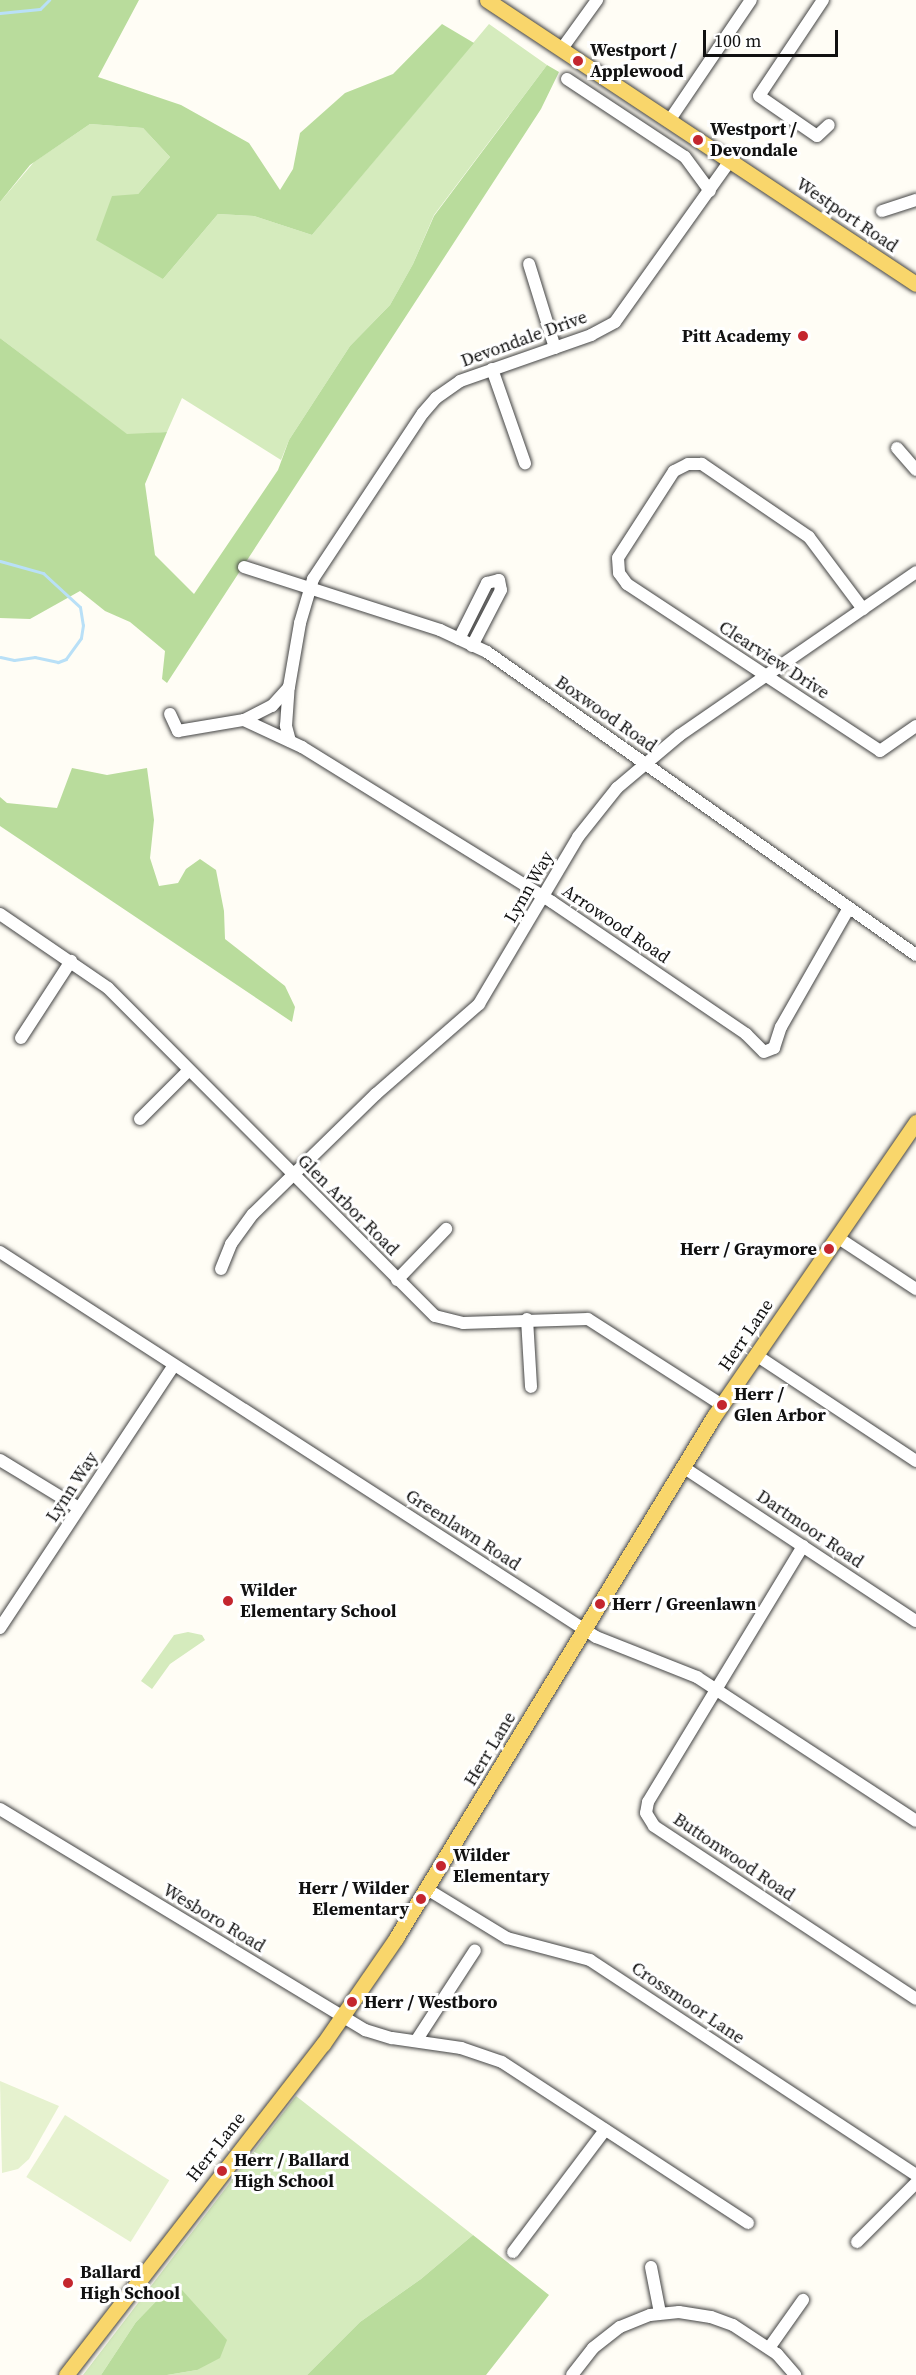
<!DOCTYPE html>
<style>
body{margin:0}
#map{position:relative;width:916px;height:2375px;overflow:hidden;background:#fffdf5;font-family:"Source Serif 4",serif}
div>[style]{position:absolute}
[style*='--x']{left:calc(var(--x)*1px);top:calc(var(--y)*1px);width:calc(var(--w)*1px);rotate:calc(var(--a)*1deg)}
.green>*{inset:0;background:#d5ebbd}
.forest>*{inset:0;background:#b9dc9c}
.pitch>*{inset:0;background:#e6f2cf;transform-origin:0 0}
.stream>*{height:3px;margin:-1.5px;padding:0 1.5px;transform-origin:1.5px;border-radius:1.5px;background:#b9e0f7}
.roads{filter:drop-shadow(0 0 2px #444) drop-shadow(0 0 2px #444)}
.minor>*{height:12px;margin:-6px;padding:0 6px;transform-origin:6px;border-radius:6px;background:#fff}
.major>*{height:15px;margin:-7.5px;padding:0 7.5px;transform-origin:7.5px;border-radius:7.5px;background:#f9d66b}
.dots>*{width:16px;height:16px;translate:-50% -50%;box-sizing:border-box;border:3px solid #fff;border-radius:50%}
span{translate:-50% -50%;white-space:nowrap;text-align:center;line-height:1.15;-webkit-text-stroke:6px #fff;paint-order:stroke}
.poi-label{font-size:18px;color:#111;font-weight:700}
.left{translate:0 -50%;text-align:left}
.right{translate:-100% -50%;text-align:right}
.street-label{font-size:18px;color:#111}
.scale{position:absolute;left:703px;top:30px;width:135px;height:27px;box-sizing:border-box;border:3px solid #111;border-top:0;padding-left:8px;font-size:18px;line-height:21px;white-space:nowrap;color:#111;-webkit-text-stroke:4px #fff;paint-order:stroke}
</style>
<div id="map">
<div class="green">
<div style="clip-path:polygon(489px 24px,547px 65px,434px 215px,413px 264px,390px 305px,350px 346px,289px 440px,281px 460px,182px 398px,167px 432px,127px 435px,0 338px,0 202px,34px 162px,90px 124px,143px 128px,170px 157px,138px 194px,163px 279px,218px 214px,254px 216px,312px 235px)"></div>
<div style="clip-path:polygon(188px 1632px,202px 1635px,205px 1640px,170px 1664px,152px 1689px,141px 1681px,174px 1635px)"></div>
<div style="clip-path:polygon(296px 2096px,473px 2235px,421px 2279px,360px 2322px,307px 2375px,167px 2375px,197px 2370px,196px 2307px,182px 2291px,167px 2290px,136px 2322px,101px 2375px,83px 2375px)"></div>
</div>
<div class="forest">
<div style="clip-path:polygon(0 0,139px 0,98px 77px,181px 105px,249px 143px,280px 190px,293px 169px,300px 133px,345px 93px,393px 74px,442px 24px,474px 43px,312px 235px,254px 216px,218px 214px,163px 279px,96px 240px,112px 196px,138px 194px,170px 157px,143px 128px,90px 124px,30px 165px,0 202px)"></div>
<div style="clip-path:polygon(547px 65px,559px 72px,541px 109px,167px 683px,162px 679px,165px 651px,130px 622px,105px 611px,80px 591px,30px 619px,0 618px,0 338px,127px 434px,167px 432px,145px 484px,155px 555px,194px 594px,278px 470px,289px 440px,350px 346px,390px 305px,413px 264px,434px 216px)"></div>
<div style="clip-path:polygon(72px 768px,107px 775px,147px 768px,154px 820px,150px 858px,159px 886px,178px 883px,186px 869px,200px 859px,216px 870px,224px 911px,225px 939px,285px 986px,295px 1007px,292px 1022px,0 826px,0 797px,7px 803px,57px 808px)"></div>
<div style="clip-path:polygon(473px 2235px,549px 2295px,486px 2375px,307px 2375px,360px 2322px,421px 2279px)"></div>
<div style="clip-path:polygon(167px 2290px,182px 2290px,227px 2340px,220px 2358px,197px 2370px,167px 2375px,101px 2375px,136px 2322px)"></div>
</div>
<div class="pitch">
<div style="clip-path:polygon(0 2081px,59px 2106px,29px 2159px,18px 2169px,2px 2173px)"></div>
<div style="left:65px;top:2115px;width:123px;height:73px;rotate:32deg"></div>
</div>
<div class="stream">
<div style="--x:0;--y:13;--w:40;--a:-5.7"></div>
<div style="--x:40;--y:9;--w:13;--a:-45"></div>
<div style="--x:0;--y:561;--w:45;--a:15.6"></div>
<div style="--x:43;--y:573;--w:50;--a:42.6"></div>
<div style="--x:80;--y:607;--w:18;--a:81"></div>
<div style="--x:83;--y:625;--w:13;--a:99"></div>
<div style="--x:81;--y:638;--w:26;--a:126"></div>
<div style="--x:66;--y:659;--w:9;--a:159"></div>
<div style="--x:58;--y:662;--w:24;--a:-168"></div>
<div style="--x:35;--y:657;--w:21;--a:172"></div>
<div style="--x:14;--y:660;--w:14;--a:-168"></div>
</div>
<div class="roads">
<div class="minor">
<div style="--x:823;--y:0;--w:115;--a:123.7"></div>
<div style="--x:759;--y:96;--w:70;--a:34.6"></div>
<div style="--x:817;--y:136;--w:16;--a:-43"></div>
<div style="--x:561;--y:50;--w:62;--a:-54.2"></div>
<div style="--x:567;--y:79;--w:141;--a:33.5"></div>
<div style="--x:685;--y:157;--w:42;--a:53.7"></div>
<div style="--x:669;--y:121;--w:146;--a:-55.9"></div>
<div style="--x:882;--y:211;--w:36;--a:-18"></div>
<div style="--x:529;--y:264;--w:88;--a:72.8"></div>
<div style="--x:492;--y:369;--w:100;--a:70.7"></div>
<div style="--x:897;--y:448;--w:29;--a:49"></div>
<div style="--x:244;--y:567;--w:206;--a:17.8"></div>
<div style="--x:440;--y:630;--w:52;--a:25.1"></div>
<div style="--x:487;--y:652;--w:525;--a:35.23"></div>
<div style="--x:863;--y:609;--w:90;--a:-126.9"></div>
<div style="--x:809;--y:537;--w:130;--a:-145.7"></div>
<div style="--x:702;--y:464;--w:14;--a:180"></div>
<div style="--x:688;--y:464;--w:16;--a:153"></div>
<div style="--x:674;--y:471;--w:103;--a:122.8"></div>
<div style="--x:618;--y:558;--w:15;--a:86"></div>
<div style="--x:619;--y:573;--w:14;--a:54"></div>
<div style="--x:627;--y:584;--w:303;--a:33.4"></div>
<div style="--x:880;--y:751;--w:44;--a:-34.8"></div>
<div style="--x:459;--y:639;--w:63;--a:-63.4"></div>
<div style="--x:487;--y:583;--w:12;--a:-14"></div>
<div style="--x:499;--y:580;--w:10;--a:79"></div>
<div style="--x:501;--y:590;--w:63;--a:117.4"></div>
<div style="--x:170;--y:714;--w:19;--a:65"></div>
<div style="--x:178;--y:731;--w:67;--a:-9.5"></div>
<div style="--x:244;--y:720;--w:64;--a:25"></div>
<div style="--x:302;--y:747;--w:294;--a:31.8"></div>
<div style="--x:552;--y:902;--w:235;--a:34.2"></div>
<div style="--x:746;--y:1034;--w:25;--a:45"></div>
<div style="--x:764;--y:1052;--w:11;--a:-22"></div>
<div style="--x:774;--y:1048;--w:22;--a:-72"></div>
<div style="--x:781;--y:1027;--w:137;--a:-60.3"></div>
<div style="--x:244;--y:720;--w:31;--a:-27"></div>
<div style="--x:272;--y:706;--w:25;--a:-48"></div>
<div style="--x:290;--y:741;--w:16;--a:-105"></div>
<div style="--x:286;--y:726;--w:39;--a:-86"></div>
<div style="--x:289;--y:687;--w:65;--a:-80.2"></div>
<div style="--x:300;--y:623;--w:46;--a:-73.5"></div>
<div style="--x:313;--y:579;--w:199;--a:-56.5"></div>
<div style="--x:423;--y:413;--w:20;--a:-49"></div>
<div style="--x:436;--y:398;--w:29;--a:-35"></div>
<div style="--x:460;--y:381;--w:139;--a:-19.3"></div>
<div style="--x:591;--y:335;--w:27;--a:-28"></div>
<div style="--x:615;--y:322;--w:198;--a:-54.5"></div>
<div style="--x:0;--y:914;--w:131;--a:34.4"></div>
<div style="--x:108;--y:988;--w:463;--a:45.1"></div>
<div style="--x:435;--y:1316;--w:29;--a:14"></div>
<div style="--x:463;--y:1323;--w:125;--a:-1.8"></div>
<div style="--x:588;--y:1319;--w:159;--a:32.7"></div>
<div style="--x:21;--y:1038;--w:92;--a:-57"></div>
<div style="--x:140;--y:1119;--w:69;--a:-45"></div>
<div style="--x:837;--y:1237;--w:95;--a:33.4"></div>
<div style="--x:0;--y:1252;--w:710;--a:32.86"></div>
<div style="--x:596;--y:1637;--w:109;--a:21.6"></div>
<div style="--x:697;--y:1677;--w:262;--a:33.3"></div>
<div style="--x:221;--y:1269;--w:27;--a:-68"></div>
<div style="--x:231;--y:1244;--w:37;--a:-54"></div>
<div style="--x:253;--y:1214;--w:172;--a:-44.3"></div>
<div style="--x:376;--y:1094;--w:137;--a:-41.1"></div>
<div style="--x:479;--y:1004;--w:194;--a:-59.3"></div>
<div style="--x:578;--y:837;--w:63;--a:-51.5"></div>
<div style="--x:617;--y:788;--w:82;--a:-40.1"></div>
<div style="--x:680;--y:735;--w:287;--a:-34.6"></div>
<div style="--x:397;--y:1280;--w:71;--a:-46.1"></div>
<div style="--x:527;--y:1319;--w:68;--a:86.6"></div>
<div style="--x:756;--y:1355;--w:192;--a:33.5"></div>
<div style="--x:0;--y:1460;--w:92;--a:31.3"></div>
<div style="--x:683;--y:1467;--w:279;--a:33.5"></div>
<div style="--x:803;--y:1546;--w:299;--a:121.2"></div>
<div style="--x:648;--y:1802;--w:11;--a:100"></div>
<div style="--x:646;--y:1813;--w:15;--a:58"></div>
<div style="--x:654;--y:1826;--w:314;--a:33.4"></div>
<div style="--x:0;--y:1628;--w:315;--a:-56.5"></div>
<div style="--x:0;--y:1809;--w:427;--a:31.2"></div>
<div style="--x:365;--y:2030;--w:28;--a:17"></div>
<div style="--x:392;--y:2038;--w:70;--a:8.2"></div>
<div style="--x:461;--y:2048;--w:43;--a:18.9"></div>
<div style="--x:502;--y:2062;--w:294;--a:33.2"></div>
<div style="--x:427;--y:1889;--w:94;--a:31.5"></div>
<div style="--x:507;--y:1938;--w:86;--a:14.8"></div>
<div style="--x:590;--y:1960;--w:391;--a:33.4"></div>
<div style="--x:416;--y:2041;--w:108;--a:-57"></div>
<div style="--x:857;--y:2242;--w:83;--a:-45"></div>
<div style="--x:513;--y:2252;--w:153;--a:-53"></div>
<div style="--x:651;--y:2267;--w:47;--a:78.9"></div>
<div style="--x:769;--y:2348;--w:59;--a:-54.7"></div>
<div style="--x:572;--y:2375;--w:34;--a:-52"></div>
<div style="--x:593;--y:2348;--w:34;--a:-38"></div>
<div style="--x:620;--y:2327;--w:32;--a:-22"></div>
<div style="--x:650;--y:2315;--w:29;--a:-6"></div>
<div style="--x:679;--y:2312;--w:32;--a:9"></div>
<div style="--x:711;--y:2317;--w:23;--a:20"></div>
<div style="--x:733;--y:2325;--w:53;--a:33.4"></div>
<div style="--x:777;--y:2354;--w:28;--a:49"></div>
</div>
<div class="major">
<div style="--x:487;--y:0;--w:514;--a:33.5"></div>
<div style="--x:66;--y:2375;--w:419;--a:-52.2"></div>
<div style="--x:323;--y:2044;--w:129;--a:-55.4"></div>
<div style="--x:396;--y:1938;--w:611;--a:-58.65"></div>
<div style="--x:714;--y:1416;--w:357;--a:-55.5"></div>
</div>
</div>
<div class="dots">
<div style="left:578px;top:61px;background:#c4262e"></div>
<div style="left:698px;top:140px;background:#c4262e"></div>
<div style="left:803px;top:336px;background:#c4262e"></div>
<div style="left:829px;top:1249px;background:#c4262e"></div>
<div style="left:722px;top:1405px;background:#c4262e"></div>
<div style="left:228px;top:1601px;background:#c4262e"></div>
<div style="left:600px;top:1604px;background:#c4262e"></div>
<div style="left:441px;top:1866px;background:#c4262e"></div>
<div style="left:421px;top:1899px;background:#c4262e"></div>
<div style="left:352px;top:2002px;background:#c4262e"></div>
<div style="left:222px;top:2171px;background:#c4262e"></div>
<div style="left:68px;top:2283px;background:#c4262e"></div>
</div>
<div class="poi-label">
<span class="left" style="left:590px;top:61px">Westport /<br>Applewood</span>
<span class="left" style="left:710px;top:140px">Westport /<br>Devondale</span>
<span class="right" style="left:791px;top:336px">Pitt Academy</span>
<span class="right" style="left:817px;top:1249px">Herr / Graymore</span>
<span class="left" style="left:734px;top:1405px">Herr /<br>Glen Arbor</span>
<span class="left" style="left:240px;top:1601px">Wilder<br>Elementary School</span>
<span class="left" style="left:612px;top:1604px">Herr / Greenlawn</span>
<span class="left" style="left:453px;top:1866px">Wilder<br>Elementary</span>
<span class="right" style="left:409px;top:1899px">Herr / Wilder<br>Elementary</span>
<span class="left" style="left:364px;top:2002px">Herr / Westboro</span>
<span class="left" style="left:234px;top:2171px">Herr / Ballard<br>High School</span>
<span class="left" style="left:80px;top:2283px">Ballard<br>High School</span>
</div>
<div class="street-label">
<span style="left:847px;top:215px;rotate:34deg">Westport Road</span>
<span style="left:524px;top:339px;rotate:-20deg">Devondale Drive</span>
<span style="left:774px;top:660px;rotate:33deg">Clearview Drive</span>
<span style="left:606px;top:714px;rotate:35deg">Boxwood Road</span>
<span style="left:529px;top:887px;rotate:-60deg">Lynn Way</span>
<span style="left:616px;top:924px;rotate:34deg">Arrowood Road</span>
<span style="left:348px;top:1205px;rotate:45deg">Glen Arbor Road</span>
<span style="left:746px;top:1335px;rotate:-56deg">Herr Lane</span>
<span style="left:72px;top:1487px;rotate:-57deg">Lynn Way</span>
<span style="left:810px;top:1529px;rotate:34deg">Dartmoor Road</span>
<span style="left:463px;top:1530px;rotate:33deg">Greenlawn Road</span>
<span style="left:490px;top:1749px;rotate:-59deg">Herr Lane</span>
<span style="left:734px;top:1857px;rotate:34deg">Buttonwood Road</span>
<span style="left:214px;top:1918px;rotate:31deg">Wesboro Road</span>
<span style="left:688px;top:2003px;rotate:34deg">Crossmoor Lane</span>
<span style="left:216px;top:2147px;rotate:-52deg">Herr Lane</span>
</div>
<div class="scale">100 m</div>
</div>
